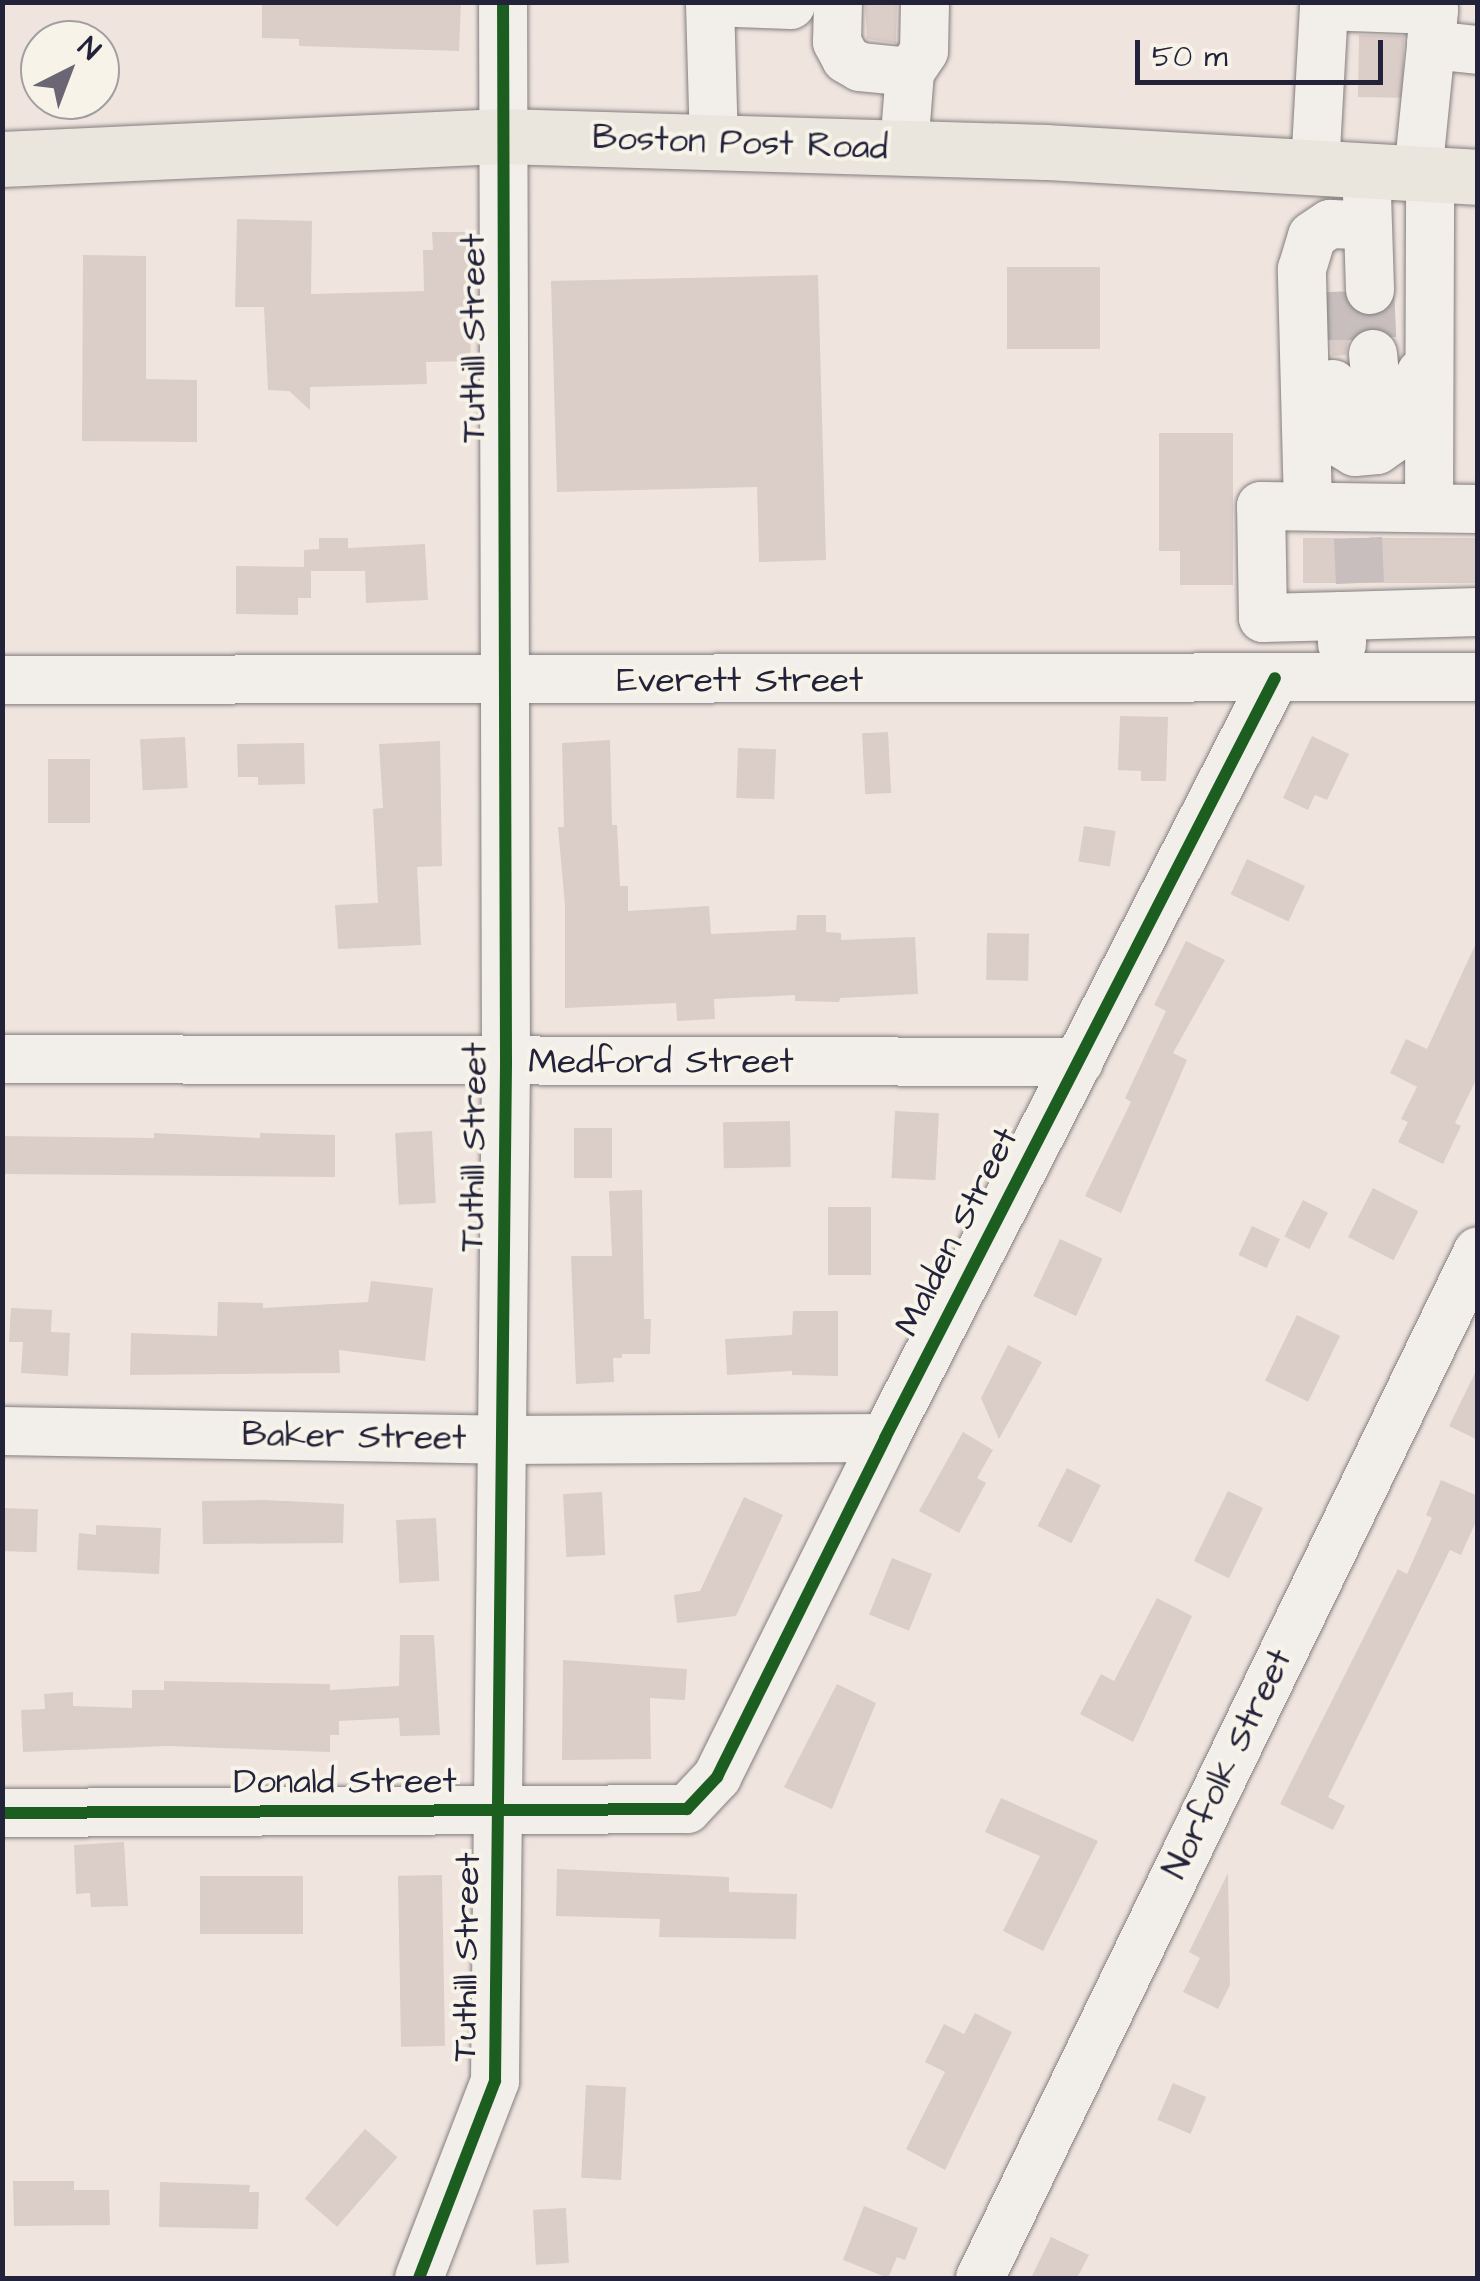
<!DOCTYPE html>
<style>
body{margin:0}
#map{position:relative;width:1480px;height:2281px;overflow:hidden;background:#f0e5de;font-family:"Architects Daughter",sans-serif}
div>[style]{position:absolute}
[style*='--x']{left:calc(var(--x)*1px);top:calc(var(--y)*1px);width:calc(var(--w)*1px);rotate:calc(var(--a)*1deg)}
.building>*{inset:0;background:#dbcdc7;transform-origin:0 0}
.minor-tunnel>*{height:48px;margin-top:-24px;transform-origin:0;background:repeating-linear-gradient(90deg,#c7bebd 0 48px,transparent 0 72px)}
.roads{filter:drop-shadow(0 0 2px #837e80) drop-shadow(0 0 2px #837e80)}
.minor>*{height:48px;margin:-24px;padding:0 24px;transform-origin:24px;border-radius:24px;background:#f2efeb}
.major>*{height:55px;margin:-27.5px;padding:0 27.5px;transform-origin:27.5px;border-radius:27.5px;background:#ebe6dd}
.cycleway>*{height:12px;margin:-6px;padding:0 6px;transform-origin:6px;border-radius:6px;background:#1b5e20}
span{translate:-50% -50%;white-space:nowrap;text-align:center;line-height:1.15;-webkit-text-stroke:8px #f7f3e8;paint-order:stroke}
.street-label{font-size:35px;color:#22223b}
.frame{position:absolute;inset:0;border:5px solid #22223b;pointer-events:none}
.north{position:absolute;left:20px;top:20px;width:100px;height:100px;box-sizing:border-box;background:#f7f3e8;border:2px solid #a29fa3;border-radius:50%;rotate:42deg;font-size:28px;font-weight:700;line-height:40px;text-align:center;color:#22223b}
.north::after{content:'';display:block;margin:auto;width:35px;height:45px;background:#6a6674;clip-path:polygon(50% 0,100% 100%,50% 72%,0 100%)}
.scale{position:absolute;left:1135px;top:40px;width:248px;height:45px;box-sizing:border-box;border:5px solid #22223b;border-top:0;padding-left:12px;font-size:30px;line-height:35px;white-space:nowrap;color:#22223b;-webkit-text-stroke:8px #f7f3e8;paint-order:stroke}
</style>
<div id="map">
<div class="building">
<div style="clip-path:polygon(262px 2px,461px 2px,459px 51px,299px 46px,299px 39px,262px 38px)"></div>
<div style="clip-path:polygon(865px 2px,897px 2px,896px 43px,867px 39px)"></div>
<div style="left:1359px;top:35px;width:45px;height:62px;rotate:1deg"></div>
<div style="clip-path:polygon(237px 219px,312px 221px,311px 294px,424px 291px,423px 250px,433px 250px,432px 232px,467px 232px,471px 361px,426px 362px,427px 384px,310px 387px,310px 410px,289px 391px,268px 390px,264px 307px,235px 307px)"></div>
<div style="clip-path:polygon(83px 255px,146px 256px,146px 379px,197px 380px,197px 442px,82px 441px)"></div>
<div style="left:1007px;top:267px;width:93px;height:82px"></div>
<div style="clip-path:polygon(818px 275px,826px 560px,759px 562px,757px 487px,557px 492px,551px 281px)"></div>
<div style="clip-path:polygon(1343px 291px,1347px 305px,1358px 315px,1372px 317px,1388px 310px,1388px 332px,1371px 327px,1358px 331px,1348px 342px,1346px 355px,1332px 356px,1330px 292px)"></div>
<div style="clip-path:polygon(1159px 433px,1233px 433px,1233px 585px,1180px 585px,1180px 551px,1159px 551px)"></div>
<div style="clip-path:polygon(319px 538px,348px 538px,348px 548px,425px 544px,428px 600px,366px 603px,365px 571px,311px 571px,311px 598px,298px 598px,298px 615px,236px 614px,236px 566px,304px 567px,304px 550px,319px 549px)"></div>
<div style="left:1303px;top:538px;width:175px;height:45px"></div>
<div style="clip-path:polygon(1120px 716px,1168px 717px,1166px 781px,1141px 781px,1141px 771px,1118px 770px)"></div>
<div style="left:888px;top:732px;width:61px;height:26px;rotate:87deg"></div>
<div style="clip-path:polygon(1312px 736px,1349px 754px,1327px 800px,1315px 795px,1308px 810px,1283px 798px)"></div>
<div style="left:185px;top:737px;width:51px;height:45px;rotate:87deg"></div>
<div style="clip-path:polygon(610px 740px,612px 825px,617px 825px,620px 886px,628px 886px,628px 911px,709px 906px,711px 934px,796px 930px,797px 915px,826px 915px,826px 932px,841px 933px,841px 940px,915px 937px,918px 994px,840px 998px,839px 1002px,795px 1001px,795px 995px,714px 999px,715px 1019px,677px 1021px,676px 1003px,565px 1008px,565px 906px,558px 827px,564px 827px,562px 743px)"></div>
<div style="clip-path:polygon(440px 741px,442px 866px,417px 867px,421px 945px,338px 949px,335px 905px,378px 903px,373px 809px,383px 808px,379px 744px)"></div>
<div style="clip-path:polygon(304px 743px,305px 784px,258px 785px,258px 777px,238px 777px,237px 744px)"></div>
<div style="left:738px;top:748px;width:38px;height:50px;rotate:2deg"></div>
<div style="left:48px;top:759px;width:42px;height:64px"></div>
<div style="left:1084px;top:826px;width:32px;height:36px;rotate:9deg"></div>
<div style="left:1247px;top:859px;width:64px;height:39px;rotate:25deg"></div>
<div style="left:987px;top:933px;width:42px;height:47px;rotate:1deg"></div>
<div style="clip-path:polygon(1478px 939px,1477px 1078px,1455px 1123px,1461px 1126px,1443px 1164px,1398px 1142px,1408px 1122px,1401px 1119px,1417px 1087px,1390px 1073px,1406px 1039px,1427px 1049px)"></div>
<div style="clip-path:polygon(1186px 941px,1225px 960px,1173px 1053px,1187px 1060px,1121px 1213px,1085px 1196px,1131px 1102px,1125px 1098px,1166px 1011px,1154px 1005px)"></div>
<div style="left:895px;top:1111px;width:44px;height:67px;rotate:3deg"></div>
<div style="left:790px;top:1121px;width:46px;height:67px;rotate:89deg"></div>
<div style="left:574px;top:1128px;width:38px;height:50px"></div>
<div style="left:432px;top:1131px;width:72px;height:37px;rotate:87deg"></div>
<div style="clip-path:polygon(154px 1133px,260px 1138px,260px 1133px,335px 1135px,335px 1177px,2px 1174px,2px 1136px,154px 1138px)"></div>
<div style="left:1373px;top:1188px;width:51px;height:55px;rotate:27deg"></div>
<div style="clip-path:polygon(642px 1190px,644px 1319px,651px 1319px,650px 1354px,622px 1354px,622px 1358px,613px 1358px,614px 1382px,576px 1384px,571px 1256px,612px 1256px,609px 1191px)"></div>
<div style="left:1303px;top:1200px;width:28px;height:41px;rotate:27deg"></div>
<div style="left:828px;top:1207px;width:43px;height:68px"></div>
<div style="left:1252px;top:1226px;width:31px;height:32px;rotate:25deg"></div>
<div style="left:1060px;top:1239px;width:47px;height:63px;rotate:25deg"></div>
<div style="clip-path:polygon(371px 1281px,433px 1288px,425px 1361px,339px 1350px,340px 1373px,130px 1375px,131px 1333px,217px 1336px,218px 1302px,263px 1303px,263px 1308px,368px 1302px)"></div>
<div style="clip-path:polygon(11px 1308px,52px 1310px,51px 1332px,70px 1333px,68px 1376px,21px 1373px,23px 1342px,9px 1342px)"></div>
<div style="clip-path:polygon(793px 1311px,838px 1311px,838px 1376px,792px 1375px,792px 1371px,727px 1375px,725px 1339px,792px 1335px)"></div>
<div style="left:1297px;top:1315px;width:48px;height:73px;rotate:26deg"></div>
<div style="clip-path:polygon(1008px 1345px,1042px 1362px,999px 1439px,981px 1398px)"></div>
<div style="clip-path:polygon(1478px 1367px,1478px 1440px,1449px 1426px)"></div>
<div style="clip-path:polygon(963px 1432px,993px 1450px,977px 1478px,986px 1483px,959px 1533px,919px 1511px)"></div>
<div style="left:1067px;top:1468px;width:38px;height:65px;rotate:27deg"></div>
<div style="clip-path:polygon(1441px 1480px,1478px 1496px,1478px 1517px,1461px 1555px,1450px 1550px,1328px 1797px,1345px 1806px,1333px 1830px,1280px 1804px,1398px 1569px,1407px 1574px,1432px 1518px,1426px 1515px)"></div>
<div style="left:1228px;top:1491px;width:39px;height:78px;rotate:26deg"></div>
<div style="left:602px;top:1492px;width:63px;height:39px;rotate:87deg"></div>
<div style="clip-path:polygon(744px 1497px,783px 1515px,736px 1616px,677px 1623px,674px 1595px,700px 1591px)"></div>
<div style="clip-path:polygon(265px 1500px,344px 1504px,343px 1543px,203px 1544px,202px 1501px)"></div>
<div style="left:2px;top:1508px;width:36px;height:43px;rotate:2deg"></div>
<div style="left:436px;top:1518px;width:63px;height:40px;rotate:87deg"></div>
<div style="clip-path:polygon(96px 1525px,161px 1528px,159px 1574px,77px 1570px,79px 1533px,96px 1535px)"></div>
<div style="left:892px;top:1558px;width:43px;height:61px;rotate:22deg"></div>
<div style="clip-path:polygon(1157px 1598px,1192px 1616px,1133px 1742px,1080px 1714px,1101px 1674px,1114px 1681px)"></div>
<div style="clip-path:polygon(400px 1635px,434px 1635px,440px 1735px,400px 1736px,399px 1718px,339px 1721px,339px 1735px,330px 1735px,330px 1752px,168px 1746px,23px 1752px,21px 1710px,45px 1709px,44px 1694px,73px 1692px,73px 1706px,132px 1708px,132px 1690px,164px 1690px,164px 1681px,330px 1684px,330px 1690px,399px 1686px)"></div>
<div style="clip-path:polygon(563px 1660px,687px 1669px,685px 1700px,650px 1698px,651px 1759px,562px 1760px)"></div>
<div style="clip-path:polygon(837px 1684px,876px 1703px,832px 1809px,784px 1787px)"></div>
<div style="clip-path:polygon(1001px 1798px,1098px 1841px,1043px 1951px,1003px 1931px,1040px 1856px,985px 1832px)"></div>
<div style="clip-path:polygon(124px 1842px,128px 1906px,91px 1907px,90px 1893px,76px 1894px,74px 1845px)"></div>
<div style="clip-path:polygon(557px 1869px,729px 1877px,729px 1892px,797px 1894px,796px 1939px,659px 1937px,660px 1919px,556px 1916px)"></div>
<div style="clip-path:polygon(1228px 1873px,1230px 1985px,1218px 2009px,1183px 1992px,1200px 1958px,1189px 1952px)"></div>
<div style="left:442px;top:1875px;width:171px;height:44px;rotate:89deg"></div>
<div style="left:200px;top:1876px;width:103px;height:58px"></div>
<div style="clip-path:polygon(975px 2013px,1012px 2032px,945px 2170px,906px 2149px,945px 2072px,925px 2062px,944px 2024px,964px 2034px)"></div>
<div style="left:1173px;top:2083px;width:36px;height:40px;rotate:23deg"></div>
<div style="left:586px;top:2085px;width:40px;height:93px;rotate:3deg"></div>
<div style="left:365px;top:2129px;width:43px;height:92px;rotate:41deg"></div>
<div style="clip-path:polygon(13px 2181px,74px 2181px,74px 2190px,109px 2190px,110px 2225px,14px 2226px)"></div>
<div style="clip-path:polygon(160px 2182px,250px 2185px,249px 2192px,259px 2192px,258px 2229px,159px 2227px)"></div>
<div style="clip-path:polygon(864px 2206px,918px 2228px,905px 2260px,897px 2257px,888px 2278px,843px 2260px)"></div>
<div style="left:566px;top:2208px;width:55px;height:33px;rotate:87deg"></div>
<div style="clip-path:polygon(1051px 2237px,1089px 2255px,1077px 2278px,1031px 2278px)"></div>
</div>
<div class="minor-tunnel">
<div style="--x:1370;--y:290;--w:64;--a:87.3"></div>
<div style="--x:1331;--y:292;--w:92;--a:88.8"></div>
<div style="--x:1358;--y:538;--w:45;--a:87.5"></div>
</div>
<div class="roads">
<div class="minor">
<div style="--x:710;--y:2;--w:81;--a:2.1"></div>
<div style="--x:838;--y:2;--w:40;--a:91.4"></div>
<div style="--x:837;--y:42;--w:19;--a:62"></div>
<div style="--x:846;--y:59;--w:16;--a:30"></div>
<div style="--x:860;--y:67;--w:50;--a:5.7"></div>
<div style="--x:710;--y:3;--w:139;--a:88.4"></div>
<div style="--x:904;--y:148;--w:76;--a:-85.5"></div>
<div style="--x:910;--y:72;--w:25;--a:-56"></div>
<div style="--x:924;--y:51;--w:49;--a:-88.8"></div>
<div style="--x:1315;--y:168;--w:162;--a:-86.8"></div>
<div style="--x:1324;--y:6;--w:110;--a:2.1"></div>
<div style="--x:1434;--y:10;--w:35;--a:95"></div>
<div style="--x:1418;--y:174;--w:130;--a:-84.2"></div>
<div style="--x:1431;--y:45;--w:47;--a:6.1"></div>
<div style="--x:1367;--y:194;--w:96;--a:88.2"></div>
<div style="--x:1373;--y:354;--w:61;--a:84.4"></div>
<div style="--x:1379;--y:415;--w:23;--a:41"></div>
<div style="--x:1333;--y:384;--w:36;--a:93"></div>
<div style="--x:1331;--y:420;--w:25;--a:69"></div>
<div style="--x:1340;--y:443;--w:17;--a:31"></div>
<div style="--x:1355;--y:452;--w:22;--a:-5"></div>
<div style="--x:1377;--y:450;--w:16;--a:-35"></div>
<div style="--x:1390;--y:441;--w:75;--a:-65.5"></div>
<div style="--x:1308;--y:506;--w:237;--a:-91.5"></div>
<div style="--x:1302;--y:269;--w:34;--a:-73"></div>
<div style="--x:1312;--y:236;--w:22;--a:-34"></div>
<div style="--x:1330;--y:224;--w:36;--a:2"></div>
<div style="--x:1429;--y:508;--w:334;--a:-89.8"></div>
<div style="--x:1342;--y:616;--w:79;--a:178.5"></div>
<div style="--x:1263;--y:618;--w:112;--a:-91"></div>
<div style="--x:1261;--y:506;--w:217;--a:0.8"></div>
<div style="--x:1342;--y:644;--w:28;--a:-90"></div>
<div style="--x:1342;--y:616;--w:136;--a:-1.7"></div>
<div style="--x:2;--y:680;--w:1476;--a:-0.12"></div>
<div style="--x:2;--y:1059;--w:1077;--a:0.16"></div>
<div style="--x:2;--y:1431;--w:497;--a:1"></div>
<div style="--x:499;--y:1440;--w:386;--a:-0.3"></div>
<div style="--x:2;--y:1813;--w:685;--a:-0.33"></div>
<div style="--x:687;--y:1809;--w:44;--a:-46.8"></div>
<div style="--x:717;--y:1777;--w:378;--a:-63.6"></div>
<div style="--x:885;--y:1438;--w:854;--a:-62.84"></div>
<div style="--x:419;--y:2278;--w:211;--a:-68.9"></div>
<div style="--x:495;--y:2081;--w:1019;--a:-89.38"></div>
<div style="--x:506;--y:1062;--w:1060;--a:-90.16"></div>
<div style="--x:980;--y:2278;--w:1141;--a:-64.13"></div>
</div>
<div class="major">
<div style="--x:2;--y:159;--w:501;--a:-2.63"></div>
<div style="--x:502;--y:136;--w:544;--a:1.68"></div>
<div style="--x:1046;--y:152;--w:433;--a:3.3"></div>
</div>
</div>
<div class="cycleway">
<div style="--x:2;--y:1813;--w:685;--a:-0.33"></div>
<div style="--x:687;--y:1809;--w:44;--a:-46.8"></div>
<div style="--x:717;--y:1777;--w:378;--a:-63.6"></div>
<div style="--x:885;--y:1438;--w:854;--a:-62.84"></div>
<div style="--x:419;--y:2278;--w:211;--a:-68.9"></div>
<div style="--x:495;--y:2081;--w:1019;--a:-89.38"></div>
<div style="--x:506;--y:1062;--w:1060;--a:-90.16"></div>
</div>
<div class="street-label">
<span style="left:740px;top:143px;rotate:2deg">Boston Post Road</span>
<span style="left:474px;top:338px;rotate:-90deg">Tuthill Street</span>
<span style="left:740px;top:681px">Everett Street</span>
<span style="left:661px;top:1062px">Medford Street</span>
<span style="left:474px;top:1147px;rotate:-89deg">Tuthill Street</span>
<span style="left:957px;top:1232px;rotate:-63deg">Malden Street</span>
<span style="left:354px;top:1437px;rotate:1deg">Baker Street</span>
<span style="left:1228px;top:1764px;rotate:-64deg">Norfolk Street</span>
<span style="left:345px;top:1782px">Donald Street</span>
<span style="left:467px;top:1957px;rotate:-89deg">Tuthill Street</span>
</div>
<div class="frame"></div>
<div class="north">N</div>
<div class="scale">50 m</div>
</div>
